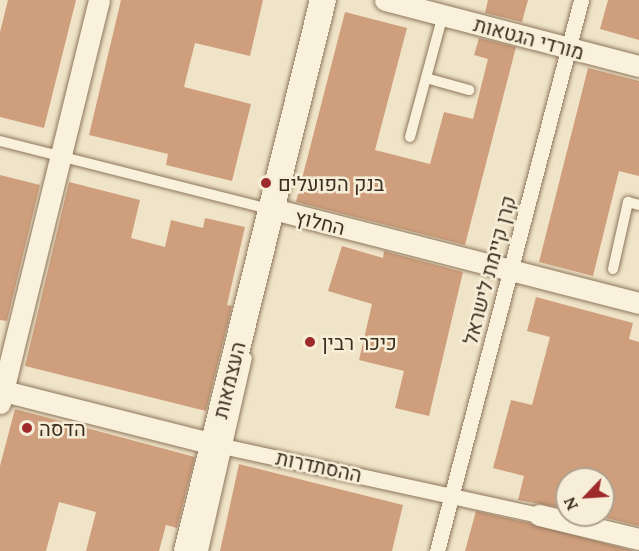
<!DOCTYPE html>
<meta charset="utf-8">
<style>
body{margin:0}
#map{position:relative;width:639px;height:551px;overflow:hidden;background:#f0e4c8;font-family:Lora,Heebo,serif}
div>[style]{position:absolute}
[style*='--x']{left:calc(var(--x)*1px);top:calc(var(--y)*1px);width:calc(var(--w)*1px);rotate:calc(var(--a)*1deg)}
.building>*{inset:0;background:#cf9f7d}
.roads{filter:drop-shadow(0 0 2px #8d765c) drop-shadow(0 0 2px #8d765c)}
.service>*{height:10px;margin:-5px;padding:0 5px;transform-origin:5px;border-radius:5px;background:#faf1dc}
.pedestrian>*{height:15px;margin:-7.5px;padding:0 7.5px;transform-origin:7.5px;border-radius:7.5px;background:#faf1dc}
.minor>*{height:21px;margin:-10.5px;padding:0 10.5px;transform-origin:10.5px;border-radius:10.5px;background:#faf1dc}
.tertiary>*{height:26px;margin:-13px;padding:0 13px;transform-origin:13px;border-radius:13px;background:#faf1dc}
.dots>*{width:16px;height:16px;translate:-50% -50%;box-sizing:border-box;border:3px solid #f7eed8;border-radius:50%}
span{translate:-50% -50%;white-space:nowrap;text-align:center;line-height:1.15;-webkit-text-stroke:5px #f7eed8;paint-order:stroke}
.street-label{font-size:20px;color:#3d2e20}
.poi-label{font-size:20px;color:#3d2e20}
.left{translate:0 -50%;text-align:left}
.north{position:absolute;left:555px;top:467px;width:60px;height:60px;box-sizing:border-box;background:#f7eed8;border:2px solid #ada18e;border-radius:50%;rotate:245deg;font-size:16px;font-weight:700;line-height:24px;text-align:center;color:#3d2e20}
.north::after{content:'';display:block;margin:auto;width:21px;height:27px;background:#9e2a2b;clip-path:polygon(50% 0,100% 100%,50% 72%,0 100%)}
</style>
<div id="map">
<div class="building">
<div style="clip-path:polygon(8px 0,76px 0,44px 128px,0 117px,0 32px)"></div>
<div style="clip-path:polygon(121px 0,263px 0,250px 56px,195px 43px,184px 87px,251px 104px,232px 181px,166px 165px,168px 154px,89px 135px)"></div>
<div style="clip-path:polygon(488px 0,528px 0,522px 22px,485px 13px)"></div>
<div style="clip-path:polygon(608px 0,639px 0,639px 40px,600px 29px)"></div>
<div style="clip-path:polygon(345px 12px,407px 28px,375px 150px,430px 164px,444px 112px,473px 119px,488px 59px,474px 55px,479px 38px,516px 47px,465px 245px,296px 202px)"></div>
<div style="clip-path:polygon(588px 68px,639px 81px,639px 176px,619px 171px,593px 276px,539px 262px)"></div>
<div style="clip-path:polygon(0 175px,40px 185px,7px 321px,0 320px)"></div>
<div style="clip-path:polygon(69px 182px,140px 200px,131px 238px,165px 247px,171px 220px,203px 228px,205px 218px,245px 227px,227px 305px,232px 306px,206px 411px,25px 366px)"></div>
<div style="clip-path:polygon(342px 246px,383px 258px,384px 251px,463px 272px,429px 416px,395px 408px,404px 371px,359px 360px,372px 304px,328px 291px)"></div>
<div style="clip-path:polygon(536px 297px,633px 323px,629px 339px,639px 342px,639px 526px,594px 515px,603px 515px,603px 479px,567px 479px,567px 509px,518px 500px,524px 476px,493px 468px,511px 400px,532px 405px,550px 337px,527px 331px)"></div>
<div style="clip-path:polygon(15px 409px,195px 457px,177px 528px,166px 525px,159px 551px,86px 551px,96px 512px,59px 502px,46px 551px,0 551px,0 466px)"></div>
<div style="clip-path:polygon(239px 464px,403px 505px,392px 551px,220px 551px)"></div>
<div style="clip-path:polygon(476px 511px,529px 523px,634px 551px,465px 551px)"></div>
</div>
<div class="roads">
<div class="service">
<div style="--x:426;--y:78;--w:45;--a:15.6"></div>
<div style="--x:410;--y:137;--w:126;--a:-74.9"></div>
<div style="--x:0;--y:141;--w:282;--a:14.2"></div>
<div style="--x:613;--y:269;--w:69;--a:-77.4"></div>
<div style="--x:628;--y:202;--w:11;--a:15"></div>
<div style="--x:203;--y:551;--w:198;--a:-77.2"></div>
</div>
<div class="pedestrian">
<div style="--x:227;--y:447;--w:319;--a:12.3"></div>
<div style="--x:437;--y:551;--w:570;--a:-75.35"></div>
</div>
<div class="minor">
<div style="--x:385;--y:0;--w:262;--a:14.6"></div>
<div style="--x:273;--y:209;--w:378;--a:14.4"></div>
<div style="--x:0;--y:390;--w:220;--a:14.2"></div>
<div style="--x:0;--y:403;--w:415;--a:-76.2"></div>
<div style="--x:539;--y:515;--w:103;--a:13.5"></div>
</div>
<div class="tertiary">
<div style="--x:187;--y:551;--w:568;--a:-76.14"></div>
</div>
</div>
<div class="dots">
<div style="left:266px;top:183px;background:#9e2a2b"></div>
<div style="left:310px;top:342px;background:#9e2a2b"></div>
<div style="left:27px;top:428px;background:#9e2a2b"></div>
</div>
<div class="street-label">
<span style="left:529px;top:38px;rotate:15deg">מורדי הגטאות</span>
<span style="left:320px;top:222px;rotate:14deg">החלוץ</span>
<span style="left:489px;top:270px;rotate:-75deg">קרן קיימת לישראל</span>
<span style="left:229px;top:380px;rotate:-76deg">העצמאות</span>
<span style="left:319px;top:466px;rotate:12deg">ההסתדרות</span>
</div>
<div class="poi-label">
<span class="left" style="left:278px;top:183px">בנק הפועלים</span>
<span class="left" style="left:322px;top:342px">כיכר רבין</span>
<span class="left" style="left:39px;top:428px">הדסה</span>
</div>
<div class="north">N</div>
</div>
